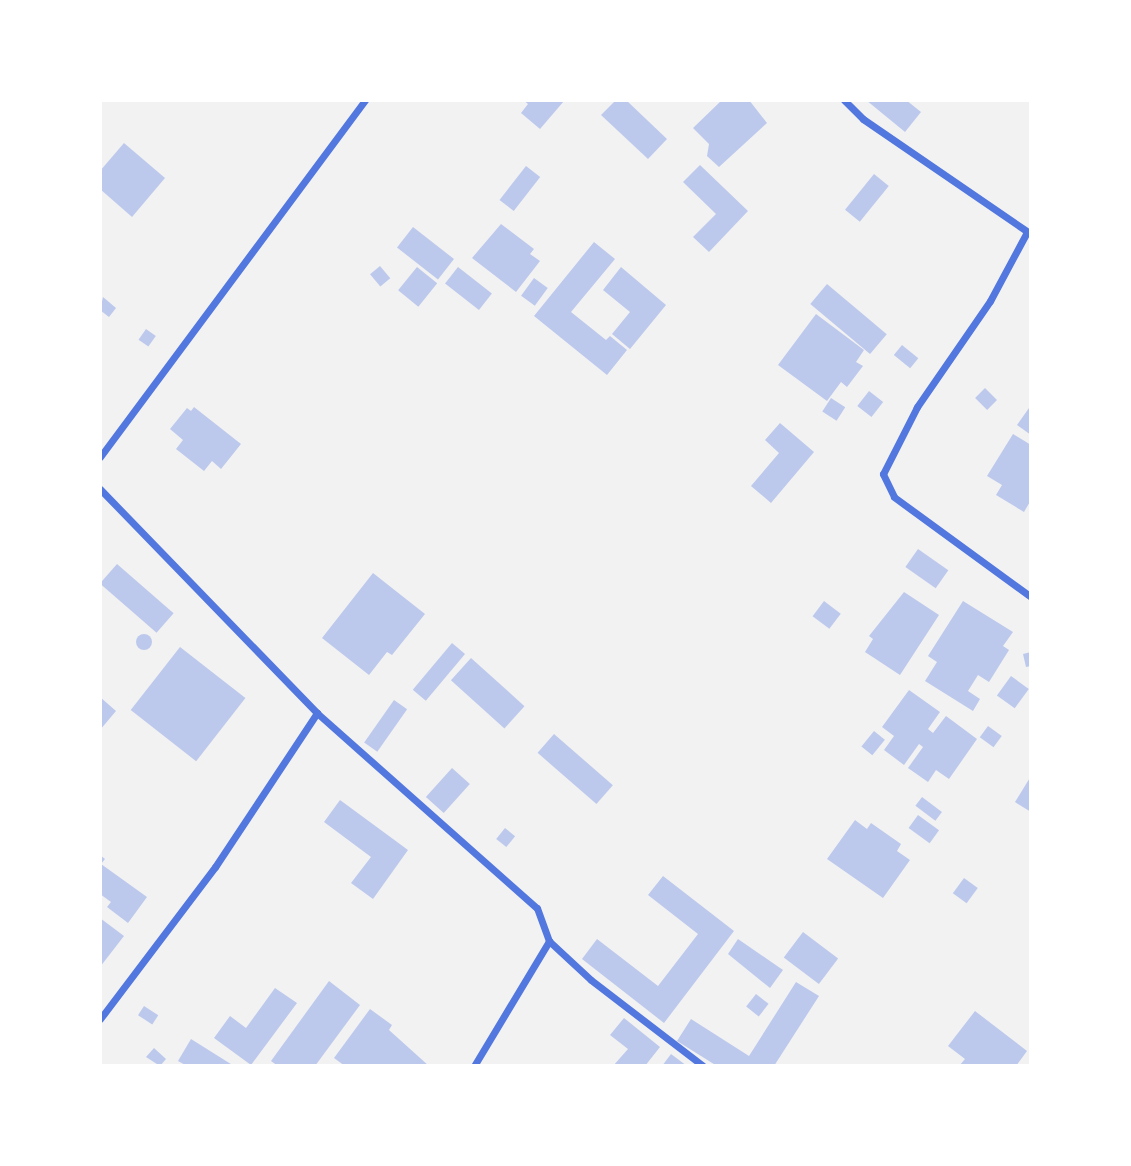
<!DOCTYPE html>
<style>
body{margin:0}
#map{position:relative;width:1131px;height:1166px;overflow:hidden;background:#f2f2f2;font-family:Inter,sans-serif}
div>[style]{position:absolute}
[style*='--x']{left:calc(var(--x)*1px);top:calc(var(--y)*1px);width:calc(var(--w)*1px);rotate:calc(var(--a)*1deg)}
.building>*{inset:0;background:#bdc9ec;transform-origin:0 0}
.round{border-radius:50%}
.minor>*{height:7px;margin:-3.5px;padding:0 3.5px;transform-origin:3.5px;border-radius:3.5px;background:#5277de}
span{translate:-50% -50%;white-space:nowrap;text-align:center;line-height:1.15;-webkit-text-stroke:5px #fff;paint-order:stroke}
.frame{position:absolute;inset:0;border:102px solid #fff;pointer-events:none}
</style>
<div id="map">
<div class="building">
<div style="clip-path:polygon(523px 100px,562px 100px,564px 101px,540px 129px,521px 113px,528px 104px)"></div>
<div style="clip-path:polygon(616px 100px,626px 100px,667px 139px,648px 159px,601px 115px)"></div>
<div style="clip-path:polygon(722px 100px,749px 100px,767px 123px,719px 167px,707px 156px,709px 144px,693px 128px)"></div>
<div style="clip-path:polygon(866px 100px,906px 100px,921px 112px,905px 132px)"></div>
<div style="clip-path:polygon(124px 143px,165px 178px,132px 217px,100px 189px,100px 171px)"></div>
<div style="clip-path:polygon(700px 165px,748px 211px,709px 252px,693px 237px,716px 214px,683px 182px)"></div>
<div style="left:526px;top:166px;width:18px;height:43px;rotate:38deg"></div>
<div style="left:874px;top:174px;width:19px;height:46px;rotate:39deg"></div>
<div style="clip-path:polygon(501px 224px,534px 249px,530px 254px,540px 261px,516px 292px,472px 258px)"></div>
<div style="left:413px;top:227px;width:52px;height:26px;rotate:38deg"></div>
<div style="clip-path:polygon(594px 242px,615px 259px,571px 312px,606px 340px,610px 336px,627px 350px,607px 375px,534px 316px)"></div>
<div style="left:380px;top:266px;width:16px;height:13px;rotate:50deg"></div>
<div style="left:417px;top:267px;width:26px;height:30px;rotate:39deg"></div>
<div style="left:458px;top:267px;width:43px;height:21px;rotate:38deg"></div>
<div style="clip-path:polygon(621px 267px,666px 305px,630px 349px,612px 334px,630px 312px,603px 290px)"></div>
<div style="left:534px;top:278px;width:17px;height:22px;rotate:36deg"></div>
<div style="left:827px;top:284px;width:78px;height:26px;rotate:40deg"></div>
<div style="clip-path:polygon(103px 297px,116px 308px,109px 317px,100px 310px)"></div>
<div style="clip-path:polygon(816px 314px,864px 350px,856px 362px,863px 366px,847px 387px,841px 382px,827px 401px,778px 365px)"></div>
<div style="left:146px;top:329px;width:12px;height:13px;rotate:35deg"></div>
<div style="left:902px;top:345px;width:21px;height:13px;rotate:39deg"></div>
<div style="left:985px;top:388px;width:17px;height:14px;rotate:45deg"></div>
<div style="left:869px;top:391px;width:18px;height:19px;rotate:38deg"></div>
<div style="left:831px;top:398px;width:17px;height:16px;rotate:33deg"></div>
<div style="clip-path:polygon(194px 407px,241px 444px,221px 469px,212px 461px,204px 471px,176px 449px,183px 440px,170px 429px,187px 408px,191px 411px)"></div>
<div style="clip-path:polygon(1029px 408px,1031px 410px,1031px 435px,1017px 425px)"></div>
<div style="clip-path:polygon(780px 423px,814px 452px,771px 503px,751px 486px,779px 453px,765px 440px)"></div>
<div style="clip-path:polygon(1013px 434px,1031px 445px,1031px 500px,1024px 512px,996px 495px,1002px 485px,987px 476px)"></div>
<div style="left:918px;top:549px;width:37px;height:22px;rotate:35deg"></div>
<div style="left:117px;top:564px;width:75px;height:26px;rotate:41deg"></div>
<div style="clip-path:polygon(373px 573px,425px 614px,392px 655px,387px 652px,369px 675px,322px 638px)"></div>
<div style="clip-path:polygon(904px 592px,939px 615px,900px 675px,865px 652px,873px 639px,869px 636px)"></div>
<div style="left:824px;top:601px;width:21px;height:19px;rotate:37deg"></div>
<div style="clip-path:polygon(963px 601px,1013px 632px,1003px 646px,1009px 650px,989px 682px,978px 675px,968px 691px,980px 699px,973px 711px,925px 681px,937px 662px,928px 656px)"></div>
<div class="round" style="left:136px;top:634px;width:16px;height:16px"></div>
<div style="left:452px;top:643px;width:17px;height:61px;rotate:40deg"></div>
<div style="left:180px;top:647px;width:83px;height:80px;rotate:38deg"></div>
<div style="clip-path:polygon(1031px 652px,1031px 666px,1026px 667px,1023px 654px)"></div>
<div style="left:471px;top:658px;width:72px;height:30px;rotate:42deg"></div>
<div style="left:1011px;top:676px;width:22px;height:24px;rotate:36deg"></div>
<div style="clip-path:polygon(909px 690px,940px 712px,928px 729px,933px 733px,946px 716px,977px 739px,949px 779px,936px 770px,928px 782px,908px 768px,923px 747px,919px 744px,904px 765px,884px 750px,894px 736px,882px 727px)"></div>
<div style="clip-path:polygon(100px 697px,116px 711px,100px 730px)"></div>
<div style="left:394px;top:700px;width:16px;height:52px;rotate:35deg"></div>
<div style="left:988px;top:726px;width:17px;height:14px;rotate:36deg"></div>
<div style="left:874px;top:731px;width:14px;height:20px;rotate:39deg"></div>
<div style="left:554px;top:734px;width:78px;height:25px;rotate:41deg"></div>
<div style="left:452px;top:768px;width:24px;height:39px;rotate:42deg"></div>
<div style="clip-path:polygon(1031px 776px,1031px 812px,1015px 802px)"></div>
<div style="left:922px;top:797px;width:25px;height:11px;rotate:37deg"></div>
<div style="clip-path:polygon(340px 800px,408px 850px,373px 899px,351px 883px,371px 857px,324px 822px)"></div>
<div style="left:918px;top:815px;width:26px;height:16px;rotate:36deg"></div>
<div style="clip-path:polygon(855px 820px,867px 829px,871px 823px,901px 844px,897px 851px,910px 860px,883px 898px,827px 859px)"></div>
<div style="left:505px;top:828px;width:13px;height:14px;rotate:39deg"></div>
<div style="clip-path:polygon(100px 855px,105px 859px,101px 864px,147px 897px,128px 923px,107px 907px,111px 902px,100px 894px)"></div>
<div style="clip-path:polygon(663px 876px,734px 931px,664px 1023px,582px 959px,597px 939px,658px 986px,698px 934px,648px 895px)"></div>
<div style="left:964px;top:878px;width:17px;height:19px;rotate:36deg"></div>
<div style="clip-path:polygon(100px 918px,124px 936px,100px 967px)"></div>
<div style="left:803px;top:932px;width:44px;height:32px;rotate:37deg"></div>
<div style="clip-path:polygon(738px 939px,783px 970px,770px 988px,728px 954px)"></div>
<div style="clip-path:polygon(329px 981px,360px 1005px,315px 1066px,278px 1066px,271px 1061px)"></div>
<div style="clip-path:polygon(796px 982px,819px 996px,774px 1066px,717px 1066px,677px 1041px,691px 1019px,749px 1056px)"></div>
<div style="clip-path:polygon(275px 988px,297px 1003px,251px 1065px,214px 1038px,230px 1016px,246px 1028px)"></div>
<div style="left:756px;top:994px;width:16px;height:16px;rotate:38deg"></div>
<div style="left:144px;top:1006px;width:17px;height:11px;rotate:33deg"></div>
<div style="clip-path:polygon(370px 1009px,392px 1025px,389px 1030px,429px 1066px,345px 1066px,334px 1058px)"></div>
<div style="clip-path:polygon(975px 1011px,1027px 1051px,1016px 1066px,959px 1066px,965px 1059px,948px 1046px)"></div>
<div style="clip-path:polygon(624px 1018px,660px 1047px,645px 1066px,613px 1066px,628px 1049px,610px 1035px)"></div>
<div style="clip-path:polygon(191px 1039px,234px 1066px,187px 1066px,178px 1061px)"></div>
<div style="clip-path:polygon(154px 1048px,166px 1059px,160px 1066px,146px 1057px)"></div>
<div style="clip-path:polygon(671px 1054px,687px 1066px,662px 1066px)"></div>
</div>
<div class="minor">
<div style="--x:844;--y:100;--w:27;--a:45"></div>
<div style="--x:863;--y:119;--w:204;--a:34.4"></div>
<div style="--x:1027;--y:232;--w:78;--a:118.2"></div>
<div style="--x:990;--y:301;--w:129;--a:124.6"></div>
<div style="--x:917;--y:407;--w:75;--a:116.9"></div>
<div style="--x:883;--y:474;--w:25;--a:64"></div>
<div style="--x:894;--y:497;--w:170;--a:36.1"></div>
<div style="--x:100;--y:457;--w:445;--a:-53.4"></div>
<div style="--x:100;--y:489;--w:312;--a:45.9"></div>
<div style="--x:317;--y:713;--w:294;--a:41.6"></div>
<div style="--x:537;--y:908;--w:35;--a:70"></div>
<div style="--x:549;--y:941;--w:57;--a:42.9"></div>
<div style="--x:591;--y:980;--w:141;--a:37.5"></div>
<div style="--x:100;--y:1019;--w:191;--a:-52.9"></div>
<div style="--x:215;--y:867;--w:185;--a:-56.5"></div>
<div style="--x:474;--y:1066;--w:146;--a:-59"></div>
</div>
<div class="frame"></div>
</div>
